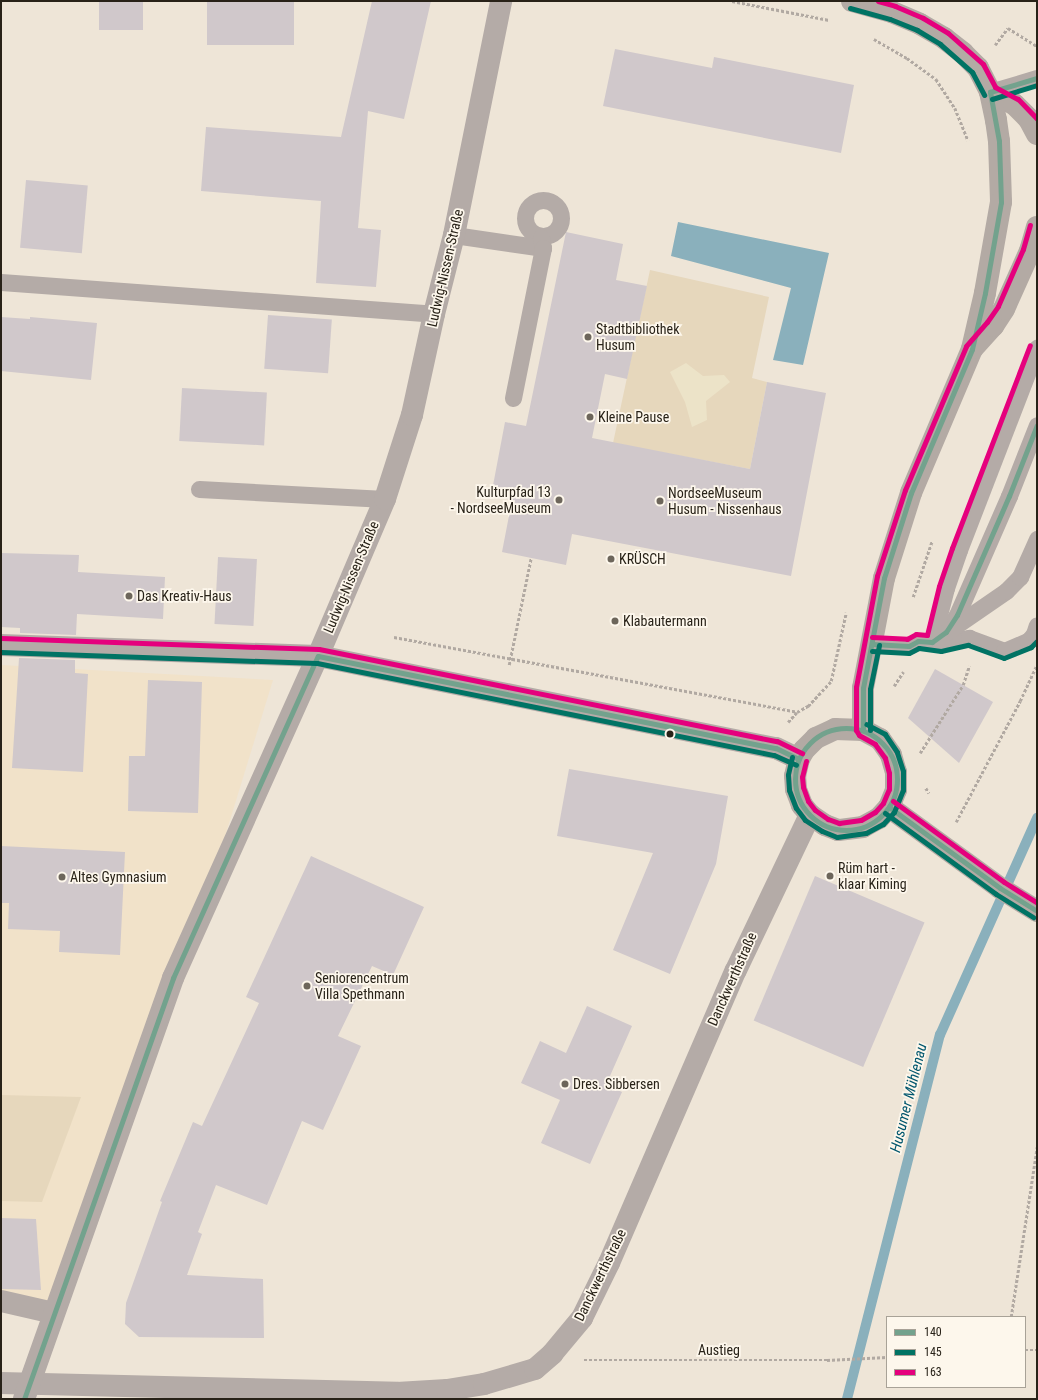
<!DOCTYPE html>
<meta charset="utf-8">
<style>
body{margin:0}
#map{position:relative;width:1038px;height:1400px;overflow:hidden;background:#eee5d7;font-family:"Roboto Condensed",sans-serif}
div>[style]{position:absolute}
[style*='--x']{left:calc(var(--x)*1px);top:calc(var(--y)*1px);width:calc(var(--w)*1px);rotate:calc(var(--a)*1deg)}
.built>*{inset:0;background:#f1e2c9}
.green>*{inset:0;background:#e6d7bc}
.sand>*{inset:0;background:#ece3c8}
.water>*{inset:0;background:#8ab0bc}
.stream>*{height:10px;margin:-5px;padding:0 5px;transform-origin:5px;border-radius:5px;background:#8ab0bc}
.building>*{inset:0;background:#d0c8cb;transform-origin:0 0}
.path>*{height:2.5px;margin-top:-1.25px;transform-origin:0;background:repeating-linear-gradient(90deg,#b1a9a2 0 3px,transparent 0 5px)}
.service>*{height:17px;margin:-8.5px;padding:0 8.5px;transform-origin:8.5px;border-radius:8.5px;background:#b4aba7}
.service>.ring{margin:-8.5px;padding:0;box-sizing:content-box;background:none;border:17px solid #b4aba7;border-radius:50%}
.minor>*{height:22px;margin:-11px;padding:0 11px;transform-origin:11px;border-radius:11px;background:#b4aba7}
.secondary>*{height:22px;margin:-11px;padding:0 11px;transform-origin:11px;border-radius:11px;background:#b3aaa4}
.bus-1>*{height:5px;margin:-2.5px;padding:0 2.5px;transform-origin:2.5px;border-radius:2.5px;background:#73a28d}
.bus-1>.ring{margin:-2.5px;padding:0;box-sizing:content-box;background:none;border:5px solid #73a28d;border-radius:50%}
.bus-2>*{height:5px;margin:-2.5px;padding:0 2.5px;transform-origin:2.5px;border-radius:2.5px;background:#007364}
.bus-3>*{height:5px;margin:-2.5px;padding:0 2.5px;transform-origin:2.5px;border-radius:2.5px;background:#e5007d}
.dots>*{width:11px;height:11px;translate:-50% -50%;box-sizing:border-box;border:2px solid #fdf7ec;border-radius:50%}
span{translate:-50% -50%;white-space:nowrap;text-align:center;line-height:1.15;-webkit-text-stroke:3.5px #fdf7ec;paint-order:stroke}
.street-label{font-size:14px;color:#282218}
.poi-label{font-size:14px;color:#282218}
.left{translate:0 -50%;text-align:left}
.right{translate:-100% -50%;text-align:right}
.water-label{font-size:15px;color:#00566d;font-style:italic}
.frame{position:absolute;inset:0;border:2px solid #282218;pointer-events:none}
.legend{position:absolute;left:886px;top:1316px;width:140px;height:72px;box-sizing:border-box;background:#fdf7ec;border:1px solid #a8a297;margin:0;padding:5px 7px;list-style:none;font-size:12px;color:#282218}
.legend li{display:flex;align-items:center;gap:8px;height:20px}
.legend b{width:20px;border:1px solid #a8a297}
</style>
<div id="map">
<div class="built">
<div style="clip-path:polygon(1px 665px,273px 680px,219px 856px,49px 1304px,1px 1295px)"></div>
</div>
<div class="green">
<div style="clip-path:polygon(650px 270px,769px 297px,752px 378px,767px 382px,750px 469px,613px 443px)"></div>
<div style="clip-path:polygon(1px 1095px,81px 1097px,42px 1202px,1px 1201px)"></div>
</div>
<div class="sand">
<div style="clip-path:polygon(686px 363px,703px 376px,724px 375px,730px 382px,706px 401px,707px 420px,692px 427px,685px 402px,670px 372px)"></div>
</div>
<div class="water">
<div style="clip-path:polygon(678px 222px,829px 253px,803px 365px,773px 360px,791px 288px,671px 256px)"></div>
</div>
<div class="stream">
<div style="--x:847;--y:1399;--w:376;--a:-75.7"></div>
<div style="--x:940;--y:1035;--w:238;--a:-65.9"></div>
</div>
<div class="building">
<div style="left:99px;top:1px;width:44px;height:29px"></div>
<div style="left:207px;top:1px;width:87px;height:44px"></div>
<div style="clip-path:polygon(372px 1px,431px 1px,404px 119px,368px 111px,358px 228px,381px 230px,376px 287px,316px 283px,321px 201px,201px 191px,206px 127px,341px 137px)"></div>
<div style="clip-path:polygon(615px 49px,712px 68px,714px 57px,854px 85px,841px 153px,603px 106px)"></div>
<div style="left:26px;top:180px;width:62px;height:68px;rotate:5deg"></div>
<div style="clip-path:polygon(566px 232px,623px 244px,616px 280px,647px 286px,627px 379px,605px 374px,592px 438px,750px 469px,767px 382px,826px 393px,791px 576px,572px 534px,566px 565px,502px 552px,512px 500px,491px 496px,505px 422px,526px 426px)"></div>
<div style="left:268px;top:315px;width:64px;height:54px;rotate:4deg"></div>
<div style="clip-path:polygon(1px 317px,30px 319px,30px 317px,97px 323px,91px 380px,1px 371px)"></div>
<div style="left:182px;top:388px;width:85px;height:53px;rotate:3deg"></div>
<div style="clip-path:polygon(1px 553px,79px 555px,78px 572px,165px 577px,163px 619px,77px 614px,76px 635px,20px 633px,20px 628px,1px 627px)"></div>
<div style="left:218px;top:557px;width:39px;height:67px;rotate:3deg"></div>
<div style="clip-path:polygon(19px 658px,75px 660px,75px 673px,88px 674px,83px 772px,12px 768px)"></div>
<div style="clip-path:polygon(935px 669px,993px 702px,959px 763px,908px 718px)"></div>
<div style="clip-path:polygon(148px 680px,202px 682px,198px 813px,128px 811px,129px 756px,145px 756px)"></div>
<div style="clip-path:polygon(569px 769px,728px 796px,716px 864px,670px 974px,613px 950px,653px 853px,557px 836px)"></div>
<div style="clip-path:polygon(1px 846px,125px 852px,120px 955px,59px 952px,60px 931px,8px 929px,9px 903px,1px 903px)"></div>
<div style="clip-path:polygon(311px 856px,424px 907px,393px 975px,372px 966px,338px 1036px,361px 1046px,323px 1130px,302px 1121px,267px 1205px,216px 1185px,198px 1232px,202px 1234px,187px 1275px,263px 1279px,264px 1338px,139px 1337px,125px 1324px,126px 1303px,162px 1202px,160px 1201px,193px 1122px,202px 1126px,259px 1003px,246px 997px)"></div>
<div style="left:815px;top:876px;width:119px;height:157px;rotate:23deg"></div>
<div style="clip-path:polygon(587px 1006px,632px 1026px,606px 1085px,622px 1092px,590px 1164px,541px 1143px,560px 1100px,521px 1083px,540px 1041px,566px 1053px)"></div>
<div style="clip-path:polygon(1px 1218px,36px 1219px,41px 1290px,1px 1289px)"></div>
</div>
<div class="path">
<div style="--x:732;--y:1;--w:99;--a:11.1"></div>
<div style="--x:874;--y:39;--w:38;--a:30"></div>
<div style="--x:907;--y:58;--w:36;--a:36"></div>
<div style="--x:936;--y:79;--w:35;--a:57"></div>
<div style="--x:955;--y:108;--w:35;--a:68"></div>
<div style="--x:995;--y:45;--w:21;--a:-53"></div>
<div style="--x:1008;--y:28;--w:34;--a:32"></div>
<div style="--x:913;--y:597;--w:59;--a:-71.3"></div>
<div style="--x:394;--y:637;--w:410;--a:10.5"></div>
<div style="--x:509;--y:665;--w:109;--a:-78.4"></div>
<div style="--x:894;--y:686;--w:17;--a:-57"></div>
<div style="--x:788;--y:722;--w:13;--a:-48"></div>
<div style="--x:797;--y:712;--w:13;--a:-29"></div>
<div style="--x:808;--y:706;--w:34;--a:-47"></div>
<div style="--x:831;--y:681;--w:70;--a:-77.6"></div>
<div style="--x:920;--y:753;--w:80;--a:-57.7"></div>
<div style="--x:963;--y:685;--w:20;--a:-72"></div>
<div style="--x:926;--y:788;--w:6;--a:59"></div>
<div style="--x:956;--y:822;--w:137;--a:-62.1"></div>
<div style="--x:1020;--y:701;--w:38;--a:-65"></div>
<div style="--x:1011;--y:1317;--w:172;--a:-81.3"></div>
<div style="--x:1025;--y:1350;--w:12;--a:0"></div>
<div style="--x:584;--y:1360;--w:243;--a:0"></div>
<div style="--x:827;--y:1360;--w:60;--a:-2.9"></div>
</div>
<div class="service">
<div style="--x:990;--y:92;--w:49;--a:-16.6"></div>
<div class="ring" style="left:525px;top:200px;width:19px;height:19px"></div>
<div style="--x:454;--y:235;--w:90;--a:8.3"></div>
<div style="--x:543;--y:248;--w:11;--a:-100"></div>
<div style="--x:1;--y:282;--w:434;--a:4.2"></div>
<div style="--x:513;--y:398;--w:153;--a:-78.7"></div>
<div style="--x:199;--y:489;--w:186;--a:3.1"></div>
<div style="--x:946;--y:632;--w:20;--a:-57"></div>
<div style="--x:957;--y:615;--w:130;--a:-66.4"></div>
<div style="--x:1009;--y:496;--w:76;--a:-68.5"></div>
<div style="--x:931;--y:642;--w:9;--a:13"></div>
<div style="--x:940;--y:644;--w:30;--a:-12"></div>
<div style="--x:969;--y:638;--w:37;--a:20"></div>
<div style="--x:1004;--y:651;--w:26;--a:-23"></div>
<div style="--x:1028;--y:641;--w:9;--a:-49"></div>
<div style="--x:1034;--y:634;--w:9;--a:-72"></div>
<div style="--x:932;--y:642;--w:56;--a:-75.5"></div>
<div style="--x:946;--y:588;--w:40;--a:-71.1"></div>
<div style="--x:959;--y:550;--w:217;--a:-68.9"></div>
<div style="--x:872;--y:644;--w:37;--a:3"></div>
<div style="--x:909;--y:646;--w:10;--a:-29"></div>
<div style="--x:918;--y:641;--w:14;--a:4"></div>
<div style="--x:932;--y:642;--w:90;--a:-34.6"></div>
<div style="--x:1006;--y:591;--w:20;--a:-45"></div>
<div style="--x:1020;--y:577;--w:42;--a:-65.9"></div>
</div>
<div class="minor">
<div style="--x:1;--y:645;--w:317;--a:2"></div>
<div style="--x:318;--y:656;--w:467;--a:11.4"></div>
<div style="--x:776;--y:748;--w:25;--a:26"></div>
<div style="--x:1;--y:1301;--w:54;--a:12.8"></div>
<div style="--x:1;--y:1383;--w:396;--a:1.4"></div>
<div style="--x:397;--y:1393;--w:50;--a:-3.4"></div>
<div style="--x:447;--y:1390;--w:37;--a:-9"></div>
<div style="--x:484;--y:1384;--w:53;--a:-16.4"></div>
<div style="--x:535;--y:1369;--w:23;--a:-41"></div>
<div style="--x:552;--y:1354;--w:47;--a:-50.2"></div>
<div style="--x:582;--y:1318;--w:61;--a:-63.9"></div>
<div style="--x:609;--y:1263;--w:319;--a:-66.6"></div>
<div style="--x:736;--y:970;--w:172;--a:-64.5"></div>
<div style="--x:24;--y:1399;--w:447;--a:-70.5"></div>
<div style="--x:173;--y:978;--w:353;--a:-65.8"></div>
<div style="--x:318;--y:656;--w:171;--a:-66.9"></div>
<div style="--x:385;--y:499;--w:88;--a:-72.2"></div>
<div style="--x:412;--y:415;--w:103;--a:-77.7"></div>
<div style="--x:434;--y:314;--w:81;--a:-75.8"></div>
<div style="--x:454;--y:235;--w:239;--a:-78.6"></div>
</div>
<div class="secondary">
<div style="--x:852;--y:1;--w:41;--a:15.4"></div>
<div style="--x:892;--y:12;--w:30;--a:23"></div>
<div style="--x:920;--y:24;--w:28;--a:30"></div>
<div style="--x:944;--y:38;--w:24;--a:38"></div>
<div style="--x:963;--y:53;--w:21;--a:45"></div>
<div style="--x:978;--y:68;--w:27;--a:63"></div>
<div style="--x:990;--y:92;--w:29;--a:78"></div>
<div style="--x:996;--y:120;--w:21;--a:82"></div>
<div style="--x:999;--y:141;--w:61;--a:88.1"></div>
<div style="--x:1001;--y:202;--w:92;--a:100"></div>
<div style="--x:985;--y:293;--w:57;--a:103.1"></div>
<div style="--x:972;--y:349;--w:156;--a:113"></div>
<div style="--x:911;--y:493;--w:89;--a:107.6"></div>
<div style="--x:884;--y:578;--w:112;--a:100.8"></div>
<div style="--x:863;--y:688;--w:42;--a:90"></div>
<div style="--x:990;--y:92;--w:27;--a:27"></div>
<div style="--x:1014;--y:104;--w:21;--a:45"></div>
<div style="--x:1029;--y:119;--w:17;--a:62"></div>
<div style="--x:973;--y:348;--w:30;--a:-48"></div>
<div style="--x:993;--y:326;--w:20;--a:-57"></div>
<div style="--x:1004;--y:309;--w:64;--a:-65.9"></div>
<div style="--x:1030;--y:251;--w:25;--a:-74"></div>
<div style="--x:835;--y:729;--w:28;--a:2"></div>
<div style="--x:863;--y:730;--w:19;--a:28"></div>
<div style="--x:880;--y:739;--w:19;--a:55"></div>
<div style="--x:891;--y:755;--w:18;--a:74"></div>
<div style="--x:896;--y:772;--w:18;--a:90"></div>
<div style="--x:896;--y:790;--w:18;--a:112"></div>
<div style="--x:889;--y:807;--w:15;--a:132"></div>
<div style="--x:879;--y:818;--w:18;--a:151"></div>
<div style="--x:863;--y:827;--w:25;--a:173"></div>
<div style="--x:838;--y:830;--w:14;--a:-159"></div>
<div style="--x:825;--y:825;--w:18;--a:-146"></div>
<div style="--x:810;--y:815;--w:13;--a:-129"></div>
<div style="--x:802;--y:805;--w:17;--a:-111"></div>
<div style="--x:796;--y:789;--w:13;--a:-94"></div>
<div style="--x:795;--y:776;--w:17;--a:-77"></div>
<div style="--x:799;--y:759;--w:10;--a:-61"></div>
<div style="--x:804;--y:750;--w:17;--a:-45"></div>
<div style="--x:816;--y:738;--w:21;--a:-25"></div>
<div style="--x:889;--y:807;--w:137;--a:36.1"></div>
<div style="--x:1000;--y:888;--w:44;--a:31.9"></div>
</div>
<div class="bus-1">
<div style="--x:872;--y:644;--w:37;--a:3"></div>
<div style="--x:909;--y:646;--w:10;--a:-29"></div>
<div style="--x:918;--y:641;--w:14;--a:4"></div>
<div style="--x:932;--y:642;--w:17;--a:-36"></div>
<div style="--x:946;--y:632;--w:20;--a:-57"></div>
<div style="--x:957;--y:615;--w:130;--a:-66.4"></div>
<div style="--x:1009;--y:496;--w:76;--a:-68.5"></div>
<div style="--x:318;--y:656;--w:467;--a:11.4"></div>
<div style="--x:776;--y:748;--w:25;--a:26"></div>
<div class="ring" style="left:795px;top:728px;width:97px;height:97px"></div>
<div style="--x:863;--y:730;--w:42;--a:-90"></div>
<div style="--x:863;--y:688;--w:112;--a:-79.2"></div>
<div style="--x:884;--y:578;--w:89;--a:-72.4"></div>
<div style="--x:911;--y:493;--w:156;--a:-67"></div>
<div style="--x:972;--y:349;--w:57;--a:-76.9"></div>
<div style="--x:985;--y:293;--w:92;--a:-80"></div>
<div style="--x:1001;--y:202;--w:61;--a:-91.9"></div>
<div style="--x:999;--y:141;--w:50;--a:-100.4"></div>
<div style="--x:990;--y:92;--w:49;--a:-16.6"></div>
<div style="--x:889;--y:807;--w:137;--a:36.1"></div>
<div style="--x:1000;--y:888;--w:44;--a:31.9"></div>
<div style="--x:24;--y:1399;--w:447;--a:-70.5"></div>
<div style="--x:173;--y:978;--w:353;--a:-65.8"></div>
</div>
<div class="bus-2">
<div style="--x:850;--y:8;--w:41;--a:15.4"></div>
<div style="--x:890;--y:19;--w:29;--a:22"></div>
<div style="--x:917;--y:30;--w:27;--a:31"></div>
<div style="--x:940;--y:44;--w:43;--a:41.2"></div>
<div style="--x:972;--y:72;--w:26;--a:62"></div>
<div style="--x:992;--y:99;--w:47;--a:-17.3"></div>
<div style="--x:872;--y:651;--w:37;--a:3"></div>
<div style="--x:909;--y:653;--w:11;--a:-27"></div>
<div style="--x:919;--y:648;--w:22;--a:8"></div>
<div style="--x:941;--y:651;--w:28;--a:-13"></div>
<div style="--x:968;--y:645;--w:38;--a:20"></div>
<div style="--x:1004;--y:658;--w:29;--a:-22"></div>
<div style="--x:1031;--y:647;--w:8;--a:-45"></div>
<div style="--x:1;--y:652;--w:316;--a:2"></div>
<div style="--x:317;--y:663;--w:466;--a:11.4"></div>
<div style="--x:774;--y:755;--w:24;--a:24"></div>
<div style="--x:870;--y:730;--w:41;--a:-90"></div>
<div style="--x:870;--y:689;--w:45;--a:-78.4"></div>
<div style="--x:792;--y:757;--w:18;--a:103"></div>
<div style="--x:788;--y:775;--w:15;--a:86"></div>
<div style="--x:789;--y:790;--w:19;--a:69"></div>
<div style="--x:796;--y:808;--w:15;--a:53"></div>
<div style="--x:805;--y:820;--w:20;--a:33"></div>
<div style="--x:822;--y:831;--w:16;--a:22"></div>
<div style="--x:837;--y:837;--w:29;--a:-8"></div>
<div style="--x:866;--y:833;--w:19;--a:-28"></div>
<div style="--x:883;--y:824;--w:16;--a:-47"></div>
<div style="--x:894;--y:812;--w:24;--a:-68"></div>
<div style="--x:903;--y:790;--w:19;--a:-90"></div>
<div style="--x:903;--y:771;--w:20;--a:-108"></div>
<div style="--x:897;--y:752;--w:22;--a:-124"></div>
<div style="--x:885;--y:734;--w:21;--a:-152"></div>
<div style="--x:885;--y:813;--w:137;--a:36.1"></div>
<div style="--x:996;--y:894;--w:44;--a:31.9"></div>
</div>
<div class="bus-3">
<div style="--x:878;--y:1;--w:18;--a:16"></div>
<div style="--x:895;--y:6;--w:30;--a:23"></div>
<div style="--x:923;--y:18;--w:29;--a:31"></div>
<div style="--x:948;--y:33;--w:47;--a:41.5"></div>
<div style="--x:983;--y:64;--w:26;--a:62"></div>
<div style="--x:995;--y:87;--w:26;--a:28"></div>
<div style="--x:1018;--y:99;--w:28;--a:46"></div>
<div style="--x:872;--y:637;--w:35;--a:3"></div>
<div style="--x:907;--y:639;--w:10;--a:-29"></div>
<div style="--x:916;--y:634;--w:11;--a:5"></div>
<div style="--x:927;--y:635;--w:50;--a:-76.2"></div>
<div style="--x:939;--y:586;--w:40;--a:-71.1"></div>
<div style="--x:952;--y:548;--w:217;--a:-69"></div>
<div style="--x:1;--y:638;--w:318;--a:2"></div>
<div style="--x:319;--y:649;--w:467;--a:11.4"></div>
<div style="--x:777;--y:741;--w:28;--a:26"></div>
<div style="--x:806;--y:761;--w:16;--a:104"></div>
<div style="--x:802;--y:777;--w:10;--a:84"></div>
<div style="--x:803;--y:787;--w:15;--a:70"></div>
<div style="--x:808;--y:801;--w:11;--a:52"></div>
<div style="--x:815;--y:810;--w:16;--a:35"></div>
<div style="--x:828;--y:819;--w:12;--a:20"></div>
<div style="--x:839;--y:823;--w:22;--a:-8"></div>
<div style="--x:861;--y:820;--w:16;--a:-30"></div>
<div style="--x:875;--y:812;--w:12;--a:-48"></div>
<div style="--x:883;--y:803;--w:15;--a:-67"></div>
<div style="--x:889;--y:789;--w:16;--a:-90"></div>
<div style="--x:889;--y:773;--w:16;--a:-105"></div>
<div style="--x:885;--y:758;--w:17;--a:-126"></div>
<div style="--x:875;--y:744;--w:18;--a:-151"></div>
<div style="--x:859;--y:735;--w:6;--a:-121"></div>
<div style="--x:856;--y:730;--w:43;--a:-90"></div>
<div style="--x:856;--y:687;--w:113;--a:-79.3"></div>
<div style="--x:877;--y:576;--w:90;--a:-72"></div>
<div style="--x:905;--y:490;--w:156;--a:-67"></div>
<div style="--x:966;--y:346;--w:32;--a:-49"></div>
<div style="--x:987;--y:322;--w:19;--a:-55"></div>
<div style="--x:998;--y:306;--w:62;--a:-66.3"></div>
<div style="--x:1023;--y:249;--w:25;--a:-74"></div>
<div style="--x:893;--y:801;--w:137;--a:36.1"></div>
<div style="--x:1004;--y:882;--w:39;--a:32"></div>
</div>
<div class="dots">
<div style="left:588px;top:337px;background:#6d665b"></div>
<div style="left:590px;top:417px;background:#6d665b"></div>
<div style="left:559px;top:500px;background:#6d665b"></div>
<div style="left:660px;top:501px;background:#6d665b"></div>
<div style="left:611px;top:559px;background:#6d665b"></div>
<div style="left:129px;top:596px;background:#6d665b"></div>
<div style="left:615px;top:621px;background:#6d665b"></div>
<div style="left:670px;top:734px;background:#282218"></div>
<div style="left:830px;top:876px;background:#6d665b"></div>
<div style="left:62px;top:877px;background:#6d665b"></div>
<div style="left:307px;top:986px;background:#6d665b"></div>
<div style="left:565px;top:1084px;background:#6d665b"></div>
</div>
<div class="street-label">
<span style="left:445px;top:268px;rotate:-77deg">Ludwig-Nissen-Straße</span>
<span style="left:351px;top:577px;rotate:-67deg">Ludwig-Nissen-Straße</span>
<span style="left:732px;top:979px;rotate:-66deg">Danckwerthstraße</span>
<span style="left:600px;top:1275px;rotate:-64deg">Danckwerthstraße</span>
<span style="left:719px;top:1350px">Austieg</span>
</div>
<div class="poi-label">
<span class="left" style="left:596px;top:337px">Stadtbibliothek<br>Husum</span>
<span class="left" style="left:598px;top:417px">Kleine Pause</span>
<span class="right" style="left:551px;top:500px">Kulturpfad 13<br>- NordseeMuseum</span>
<span class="left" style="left:668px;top:501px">NordseeMuseum<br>Husum - Nissenhaus</span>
<span class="left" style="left:619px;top:559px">KRÜSCH</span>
<span class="left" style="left:137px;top:596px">Das Kreativ-Haus</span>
<span class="left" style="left:623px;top:621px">Klabautermann</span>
<span class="left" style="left:838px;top:876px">Rüm hart -<br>klaar Kiming</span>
<span class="left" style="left:70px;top:877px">Altes Gymnasium</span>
<span class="left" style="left:315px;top:986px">Seniorencentrum<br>Villa Spethmann</span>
<span class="left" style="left:573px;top:1084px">Dres. Sibbersen</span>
</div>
<div class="water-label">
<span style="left:909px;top:1098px;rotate:-76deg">Husumer Mühlenau</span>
</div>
<div class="frame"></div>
<ul class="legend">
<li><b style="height:5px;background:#73a28d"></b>140</li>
<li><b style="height:5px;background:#007364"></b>145</li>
<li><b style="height:5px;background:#e5007d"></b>163</li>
</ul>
</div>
